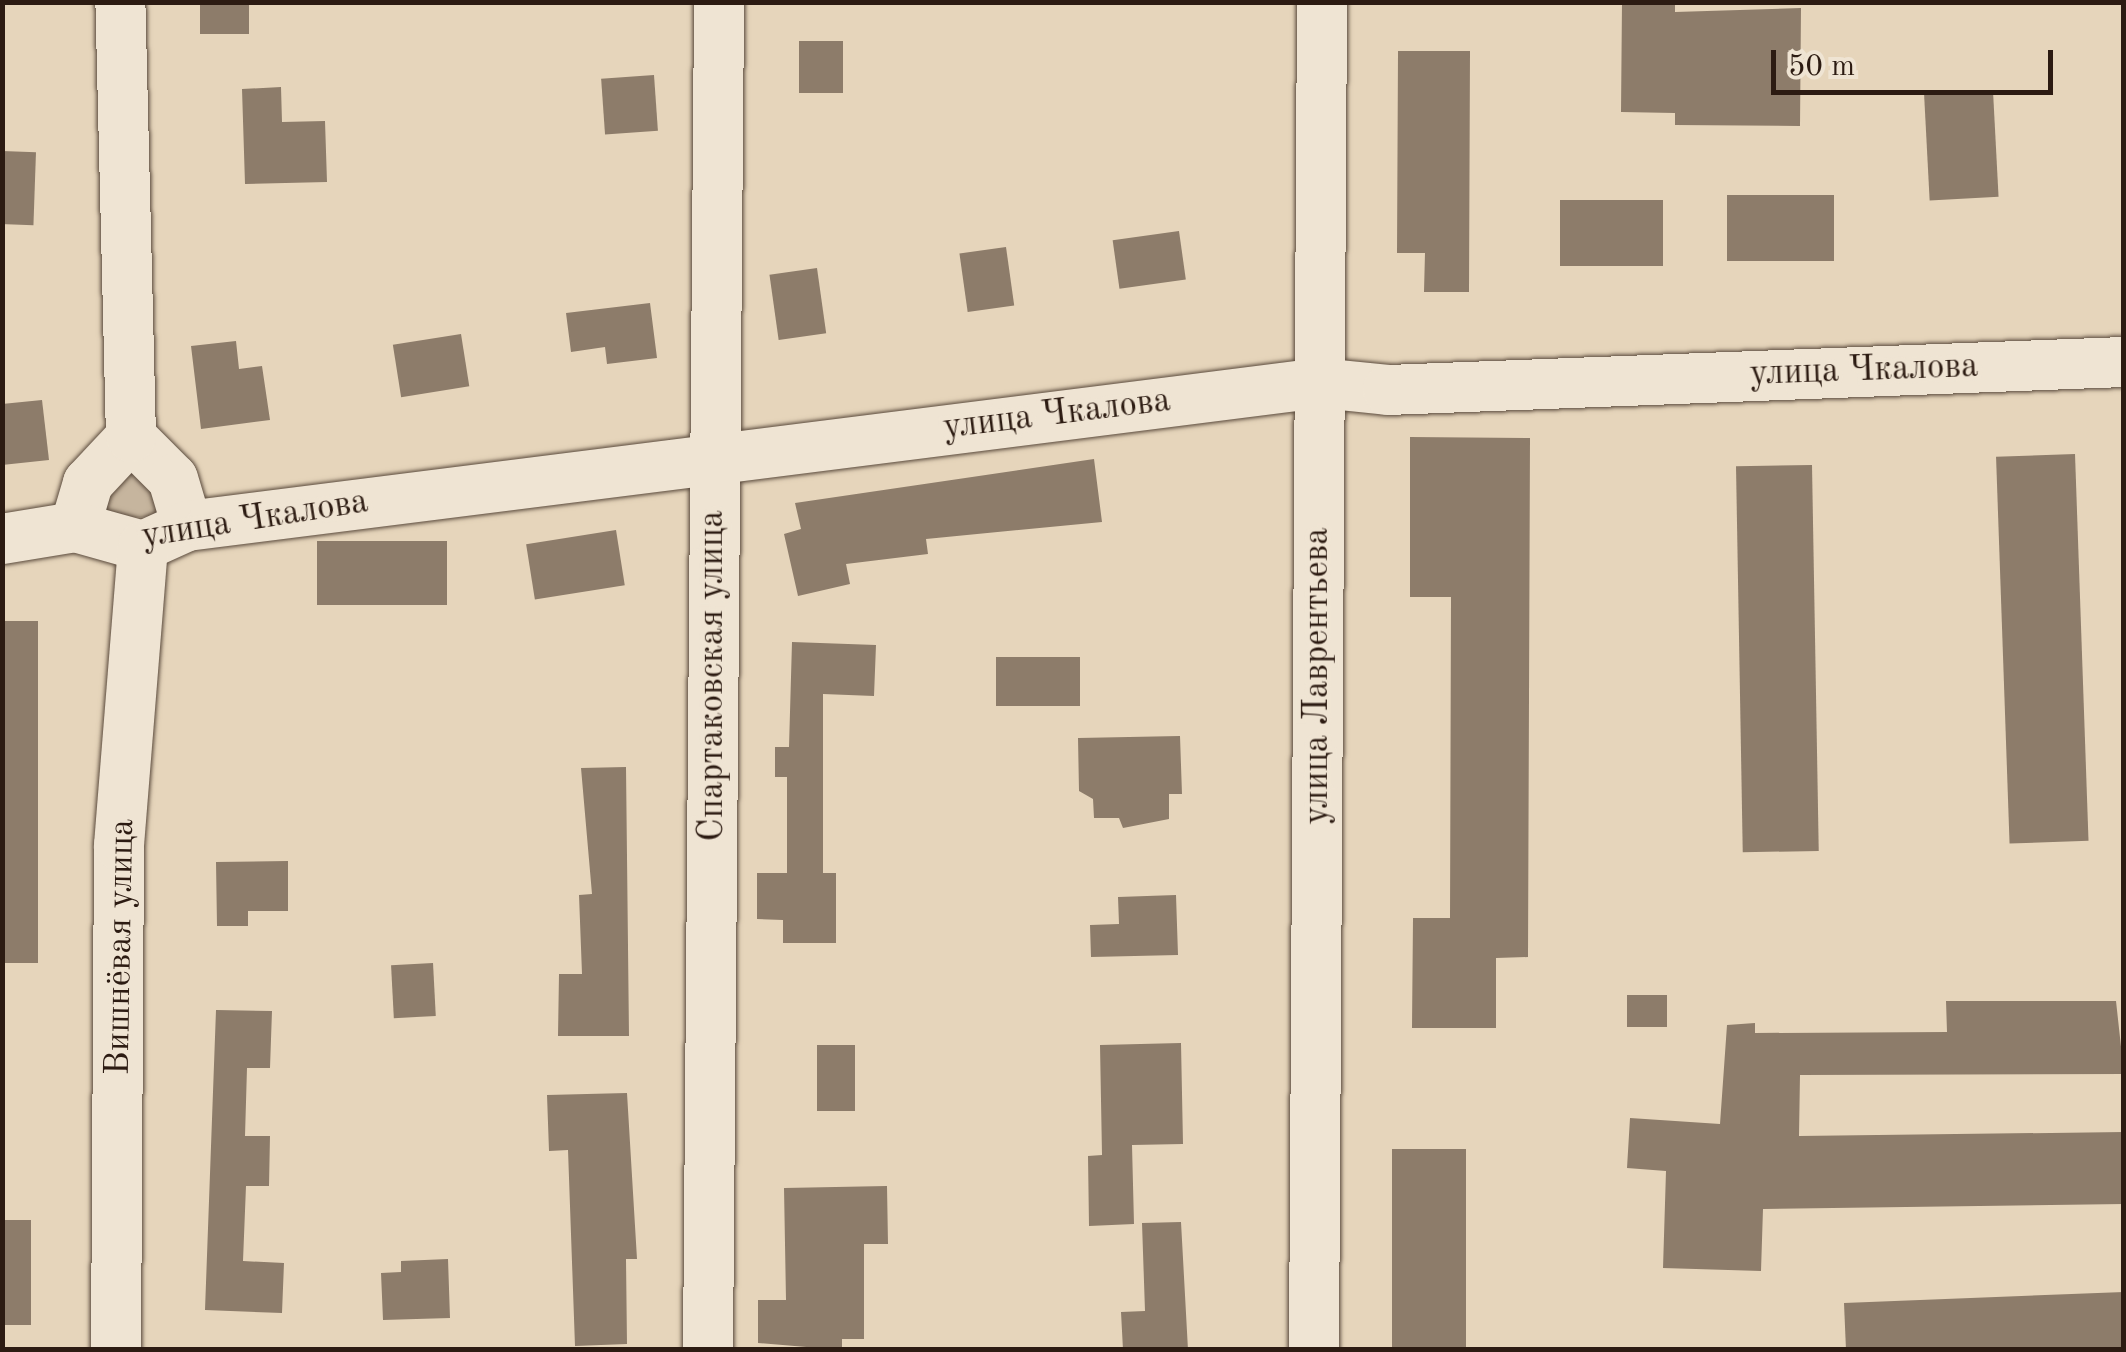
<!DOCTYPE html>
<meta charset="utf-8">
<style>
body{margin:0}
#map{position:relative;width:2126px;height:1352px;overflow:hidden;background:#e6d5bb;font-family:"Old Standard TT",serif}
div>[style]{position:absolute}
[style*='--x']{left:calc(var(--x)*1px);top:calc(var(--y)*1px);width:calc(var(--w)*1px);rotate:calc(var(--a)*1deg)}
.green>*{inset:0;background:#c6b59e}
.building>*{inset:0;background:#8d7c6a;transform-origin:0 0}
.roads{filter:drop-shadow(0 0 2px #5a4a3c) drop-shadow(0 0 2px #5a4a3c)}
.minor>*{height:50px;margin:-25px;padding:0 25px;transform-origin:25px;border-radius:25px;background:#efe4d3}
span{translate:-50% -50%;white-space:nowrap;text-align:center;line-height:1.15;-webkit-text-stroke:9px #efe4d3;paint-order:stroke}
.street-label{font-size:35px;color:#2c1b12}
.frame{position:absolute;inset:0;border:5px solid #2c1b12;pointer-events:none}
.scale{position:absolute;left:1771px;top:50px;width:282px;height:45px;box-sizing:border-box;border:5px solid #2c1b12;border-top:0;padding-left:12px;font-size:30px;line-height:35px;white-space:nowrap;color:#2c1b12;-webkit-text-stroke:8px #efe4d3;paint-order:stroke}
</style>
<div id="map">
<div class="green">
<div style="clip-path:polygon(141px 469px,163px 500px,154px 516px,113px 519px,104px 508px,112px 476px)"></div>
</div>
<div class="building">
<div style="left:200px;top:2px;width:49px;height:32px"></div>
<div style="clip-path:polygon(1622px 2px,1675px 2px,1675px 12px,1801px 8px,1800px 126px,1675px 125px,1675px 113px,1621px 112px)"></div>
<div style="left:799px;top:41px;width:44px;height:52px"></div>
<div style="clip-path:polygon(1398px 51px,1470px 51px,1469px 292px,1424px 292px,1425px 253px,1397px 253px)"></div>
<div style="left:654px;top:75px;width:56px;height:53px;rotate:86deg"></div>
<div style="clip-path:polygon(281px 87px,282px 122px,325px 121px,327px 182px,245px 184px,242px 89px)"></div>
<div style="left:1993px;top:91px;width:106px;height:69px;rotate:87deg"></div>
<div style="left:2px;top:151px;width:34px;height:73px;rotate:2deg"></div>
<div style="left:1727px;top:195px;width:107px;height:66px"></div>
<div style="left:1560px;top:200px;width:103px;height:66px"></div>
<div style="left:1179px;top:231px;width:49px;height:67px;rotate:82deg"></div>
<div style="left:1006px;top:247px;width:59px;height:47px;rotate:82deg"></div>
<div style="left:817px;top:268px;width:66px;height:48px;rotate:82deg"></div>
<div style="clip-path:polygon(650px 303px,657px 358px,607px 364px,605px 347px,571px 352px,566px 313px)"></div>
<div style="left:461px;top:334px;width:53px;height:69px;rotate:81deg"></div>
<div style="clip-path:polygon(236px 341px,239px 369px,262px 366px,270px 420px,201px 429px,191px 346px)"></div>
<div style="clip-path:polygon(42px 400px,49px 460px,2px 465px,2px 404px)"></div>
<div style="clip-path:polygon(1410px 437px,1530px 438px,1528px 957px,1496px 958px,1496px 1028px,1412px 1028px,1413px 918px,1450px 918px,1451px 597px,1410px 597px)"></div>
<div style="left:2075px;top:454px;width:387px;height:79px;rotate:88deg"></div>
<div style="clip-path:polygon(1094px 459px,1102px 522px,926px 539px,928px 554px,846px 564px,850px 584px,798px 596px,784px 534px,801px 529px,795px 503px)"></div>
<div style="left:1812px;top:465px;width:386px;height:76px;rotate:89deg"></div>
<div style="left:616px;top:530px;width:56px;height:91px;rotate:81deg"></div>
<div style="left:317px;top:541px;width:130px;height:64px"></div>
<div style="left:2px;top:621px;width:36px;height:342px"></div>
<div style="clip-path:polygon(792px 642px,876px 645px,874px 696px,823px 694px,823px 873px,836px 873px,836px 943px,783px 943px,783px 920px,757px 919px,757px 873px,787px 873px,787px 777px,775px 777px,775px 747px,789px 747px)"></div>
<div style="left:996px;top:657px;width:84px;height:49px"></div>
<div style="clip-path:polygon(1180px 736px,1182px 794px,1169px 794px,1169px 819px,1123px 828px,1119px 818px,1094px 818px,1093px 799px,1079px 791px,1078px 738px)"></div>
<div style="clip-path:polygon(626px 767px,629px 1036px,558px 1036px,559px 974px,582px 974px,579px 895px,592px 894px,581px 768px)"></div>
<div style="clip-path:polygon(288px 861px,288px 911px,248px 911px,248px 926px,217px 926px,216px 862px)"></div>
<div style="clip-path:polygon(1176px 895px,1178px 955px,1091px 957px,1090px 925px,1119px 924px,1118px 897px)"></div>
<div style="left:433px;top:963px;width:53px;height:42px;rotate:87deg"></div>
<div style="left:1667px;top:995px;width:32px;height:40px;rotate:90deg"></div>
<div style="clip-path:polygon(1946px 1001px,2116px 1001px,2124px 1074px,1800px 1075px,1799px 1136px,2124px 1132px,2124px 1204px,1763px 1209px,1761px 1271px,1663px 1268px,1666px 1171px,1627px 1168px,1630px 1118px,1720px 1124px,1727px 1025px,1755px 1023px,1755px 1033px,1947px 1032px)"></div>
<div style="clip-path:polygon(216px 1010px,272px 1011px,270px 1068px,247px 1068px,245px 1136px,270px 1136px,269px 1186px,246px 1186px,243px 1261px,284px 1263px,282px 1313px,205px 1310px)"></div>
<div style="clip-path:polygon(1181px 1043px,1183px 1144px,1132px 1145px,1134px 1224px,1089px 1226px,1088px 1156px,1102px 1155px,1100px 1045px)"></div>
<div style="left:855px;top:1045px;width:66px;height:38px;rotate:90deg"></div>
<div style="clip-path:polygon(627px 1093px,637px 1259px,626px 1259px,627px 1344px,575px 1346px,568px 1150px,549px 1151px,547px 1095px)"></div>
<div style="left:1392px;top:1149px;width:74px;height:201px"></div>
<div style="clip-path:polygon(887px 1186px,888px 1244px,864px 1244px,864px 1339px,842px 1339px,842px 1350px,758px 1343px,758px 1300px,786px 1300px,784px 1188px)"></div>
<div style="left:2px;top:1220px;width:29px;height:105px"></div>
<div style="clip-path:polygon(1181px 1222px,1188px 1350px,1123px 1350px,1121px 1312px,1145px 1311px,1142px 1223px)"></div>
<div style="clip-path:polygon(448px 1259px,450px 1318px,383px 1320px,381px 1273px,401px 1272px,401px 1261px)"></div>
<div style="clip-path:polygon(2124px 1292px,2124px 1350px,1846px 1350px,1844px 1303px)"></div>
</div>
<div class="roads">
<div class="minor">
<div style="--x:131;--y:437;--w:59;--a:45"></div>
<div style="--x:173;--y:479;--w:49;--a:73.4"></div>
<div style="--x:75;--y:527;--w:46;--a:-73.5"></div>
<div style="--x:88;--y:483;--w:63;--a:-46.9"></div>
<div style="--x:131;--y:437;--w:435;--a:-91.4"></div>
<div style="--x:2;--y:539;--w:74;--a:-9.3"></div>
<div style="--x:75;--y:527;--w:71;--a:15.6"></div>
<div style="--x:143;--y:546;--w:48;--a:-24.4"></div>
<div style="--x:187;--y:526;--w:1142;--a:-7.19"></div>
<div style="--x:1320;--y:383;--w:68;--a:5.9"></div>
<div style="--x:1388;--y:390;--w:737;--a:-2.18"></div>
<div style="--x:116;--y:1350;--w:505;--a:-89.66"></div>
<div style="--x:119;--y:845;--w:300;--a:-85.4"></div>
<div style="--x:708;--y:1350;--w:1348;--a:-89.53"></div>
<div style="--x:1314;--y:1350;--w:1348;--a:-89.66"></div>
</div>
</div>
<div class="street-label">
<span style="left:1864px;top:371px;rotate:-2deg">улица Чкалова</span>
<span style="left:1057px;top:415px;rotate:-7deg">улица Чкалова</span>
<span style="left:255px;top:520px;rotate:-9deg">улица Чкалова</span>
<span style="left:713px;top:676px;rotate:-90deg">Спартаковская улица</span>
<span style="left:1318px;top:676px;rotate:-90deg">улица Лаврентьева</span>
<span style="left:121px;top:947px;rotate:-89deg">Вишнёвая улица</span>
</div>
<div class="frame"></div>
<div class="scale">50 m</div>
</div>
